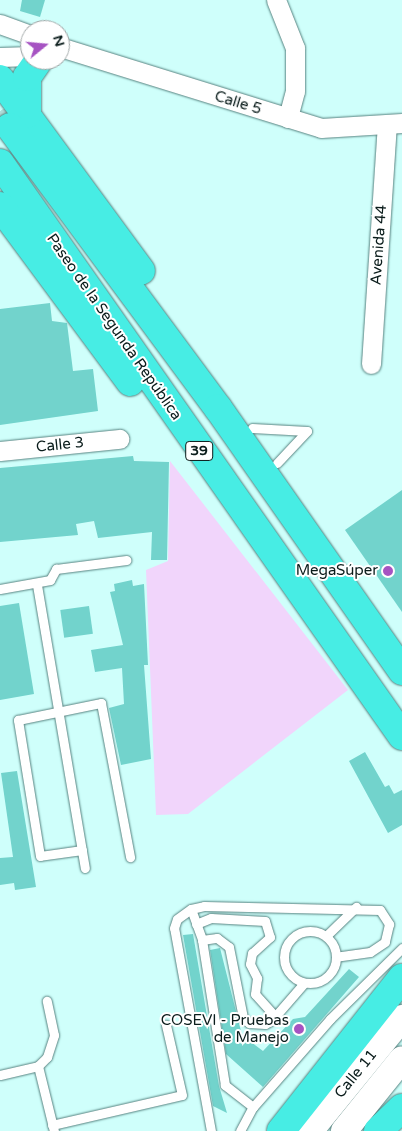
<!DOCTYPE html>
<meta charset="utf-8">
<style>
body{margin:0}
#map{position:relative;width:402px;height:1131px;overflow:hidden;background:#cffffb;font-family:"Varela Round",sans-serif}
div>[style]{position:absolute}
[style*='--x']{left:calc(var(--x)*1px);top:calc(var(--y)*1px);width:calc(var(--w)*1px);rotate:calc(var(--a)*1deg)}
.green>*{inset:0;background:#f1d5fb}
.building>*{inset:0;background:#72d3cc;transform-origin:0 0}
.highway-tunnel>*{height:28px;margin-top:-14px;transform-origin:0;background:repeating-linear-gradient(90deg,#b1ddd9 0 28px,transparent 0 42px)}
.roads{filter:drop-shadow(0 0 1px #578380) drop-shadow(0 0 1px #578380)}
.lane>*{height:9px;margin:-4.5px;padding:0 4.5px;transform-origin:4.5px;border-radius:4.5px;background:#fff}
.lane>.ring{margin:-4.5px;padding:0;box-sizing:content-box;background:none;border:9px solid #fff;border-radius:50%}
.street>*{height:19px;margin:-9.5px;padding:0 9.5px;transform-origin:9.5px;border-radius:9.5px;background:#fff}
.secondary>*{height:26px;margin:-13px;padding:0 13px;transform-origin:13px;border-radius:13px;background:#fff}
.highway>*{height:28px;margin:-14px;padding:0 14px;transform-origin:14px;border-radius:14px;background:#47ede4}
.dots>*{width:14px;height:14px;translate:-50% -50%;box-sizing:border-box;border:2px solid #fff;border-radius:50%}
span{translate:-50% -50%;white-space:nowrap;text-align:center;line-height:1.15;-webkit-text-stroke:4px #fff;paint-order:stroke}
.shield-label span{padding:1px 4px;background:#fff;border:1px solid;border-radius:4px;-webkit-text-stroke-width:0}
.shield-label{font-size:14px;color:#0a1c1b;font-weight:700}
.street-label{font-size:15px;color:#0a1c1b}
.poi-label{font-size:15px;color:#0a1c1b}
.right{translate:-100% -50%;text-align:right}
.north{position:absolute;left:20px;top:20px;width:50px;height:50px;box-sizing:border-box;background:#fff;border:1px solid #9da4a4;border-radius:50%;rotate:73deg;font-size:14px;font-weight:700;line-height:20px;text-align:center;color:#0a1c1b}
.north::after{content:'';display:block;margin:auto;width:18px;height:22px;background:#a653c2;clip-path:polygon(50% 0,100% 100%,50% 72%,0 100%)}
</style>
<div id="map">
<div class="green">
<div style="clip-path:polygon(170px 461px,348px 690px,188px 814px,156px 815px,146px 570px,168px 561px)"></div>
</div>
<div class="building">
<div style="clip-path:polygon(22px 0,45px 0,40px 17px,20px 11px)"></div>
<div style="clip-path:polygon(50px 303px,52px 321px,67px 323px,73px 371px,93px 369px,98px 411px,0 425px,0 309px)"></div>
<div style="clip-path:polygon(133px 456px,134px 461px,169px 462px,167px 560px,151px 560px,152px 532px,98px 538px,94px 521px,76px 524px,78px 535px,0 542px,0 468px)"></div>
<div style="clip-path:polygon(402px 490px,402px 612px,345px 530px)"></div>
<div style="clip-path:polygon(132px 580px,133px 586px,144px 584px,148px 665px,144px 665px,151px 759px,121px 765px,109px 708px,124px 704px,122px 668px,95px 672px,91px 650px,123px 645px,110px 592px,115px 591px,114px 584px)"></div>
<div style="clip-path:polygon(19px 603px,34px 694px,0 700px,0 606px)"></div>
<div style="left:89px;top:606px;width:28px;height:29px;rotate:82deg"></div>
<div style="clip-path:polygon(365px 752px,385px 787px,389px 785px,394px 794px,402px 790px,402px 825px,388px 833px,349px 761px)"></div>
<div style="clip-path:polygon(17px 771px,36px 887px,15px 890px,14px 883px,0 885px,0 858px,13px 857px,1px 773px)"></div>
<div style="clip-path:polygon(193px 934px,219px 1086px,227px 1113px,213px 1106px,183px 935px)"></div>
<div style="clip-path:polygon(220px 948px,242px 1035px,263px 1051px,293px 1019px,305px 1017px,349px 969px,359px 977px,263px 1087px,226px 1054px,210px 950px)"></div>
</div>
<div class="highway-tunnel">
<div style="--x:0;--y:111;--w:19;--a:58"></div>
</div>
<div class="roads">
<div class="lane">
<div style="--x:252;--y:428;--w:55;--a:3.1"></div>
<div style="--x:277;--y:463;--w:44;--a:-46.8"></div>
<div style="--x:37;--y:585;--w:287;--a:80.4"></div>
<div style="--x:0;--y:589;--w:51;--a:-10.2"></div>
<div style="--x:50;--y:580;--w:13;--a:-61"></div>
<div style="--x:56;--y:569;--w:71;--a:-7.3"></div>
<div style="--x:82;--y:850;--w:42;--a:171.9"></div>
<div style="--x:40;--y:856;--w:138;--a:-99.2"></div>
<div style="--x:18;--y:720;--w:85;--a:-11.6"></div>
<div style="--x:101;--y:703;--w:157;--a:79.3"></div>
<div style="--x:191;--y:909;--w:33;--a:70"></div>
<div style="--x:196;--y:924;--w:16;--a:-22"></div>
<div style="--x:211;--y:918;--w:54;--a:3.2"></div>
<div style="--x:265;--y:921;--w:17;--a:73"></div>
<div style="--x:270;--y:937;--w:24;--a:138"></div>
<div style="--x:252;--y:953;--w:11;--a:100"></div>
<div style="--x:250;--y:964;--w:16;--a:63"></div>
<div style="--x:257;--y:978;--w:16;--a:97"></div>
<div style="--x:255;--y:994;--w:30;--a:48"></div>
<div class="ring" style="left:284px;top:931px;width:43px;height:43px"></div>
<div style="--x:326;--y:936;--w:42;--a:-44"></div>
<div style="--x:38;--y:1066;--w:67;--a:76.2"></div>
<div style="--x:0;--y:1075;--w:39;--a:-13"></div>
<div style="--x:38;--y:1066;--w:13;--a:-45"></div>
<div style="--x:47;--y:1057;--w:23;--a:-72"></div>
<div style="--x:54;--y:1035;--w:35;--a:-102"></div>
<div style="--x:253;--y:1107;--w:36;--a:-142"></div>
<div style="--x:225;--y:1085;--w:147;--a:-99"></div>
<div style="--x:202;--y:940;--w:15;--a:-8"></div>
<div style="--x:217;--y:938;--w:15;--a:37"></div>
<div style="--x:229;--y:947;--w:72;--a:78.8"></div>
<div style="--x:243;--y:1018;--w:8;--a:40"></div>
<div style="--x:249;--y:1023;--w:16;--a:4"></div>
<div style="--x:265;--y:1024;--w:8;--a:-30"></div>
<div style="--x:272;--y:1020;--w:49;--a:-49.1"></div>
<div style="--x:52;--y:1125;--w:133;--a:-13"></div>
<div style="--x:182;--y:1095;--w:72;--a:-102.9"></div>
<div style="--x:211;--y:1131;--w:206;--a:-100.3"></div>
<div style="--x:174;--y:928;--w:9;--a:-72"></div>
<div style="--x:177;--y:919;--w:17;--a:-36"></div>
<div style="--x:191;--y:909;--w:13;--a:-13"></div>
<div style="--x:204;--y:906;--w:176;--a:1.3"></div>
<div style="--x:380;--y:910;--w:17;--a:57"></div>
<div style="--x:389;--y:924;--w:18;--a:103"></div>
<div style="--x:385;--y:942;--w:18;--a:146"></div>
<div style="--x:370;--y:952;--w:34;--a:172"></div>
<div style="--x:240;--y:1131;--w:27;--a:-62"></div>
<div style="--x:253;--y:1107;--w:117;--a:-48.8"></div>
<div style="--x:330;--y:1019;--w:101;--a:-44.6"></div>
</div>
<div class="street">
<div style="--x:276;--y:0;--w:52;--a:68.4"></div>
<div style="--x:295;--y:48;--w:43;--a:90"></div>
<div style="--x:295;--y:91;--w:28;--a:105"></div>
<div style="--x:0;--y:24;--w:32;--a:20"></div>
<div style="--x:60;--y:47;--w:273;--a:17.2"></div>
<div style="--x:321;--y:128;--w:81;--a:-3.5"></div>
<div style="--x:0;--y:57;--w:30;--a:-2"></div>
<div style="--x:371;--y:364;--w:240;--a:-86.2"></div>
<div style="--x:0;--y:451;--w:120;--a:-5.8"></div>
</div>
<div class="secondary">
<div style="--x:310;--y:1131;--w:146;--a:-50.8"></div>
<div style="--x:344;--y:1131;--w:92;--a:-51.1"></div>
</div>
<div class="highway">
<div style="--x:0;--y:79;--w:238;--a:53.7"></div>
<div style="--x:27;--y:114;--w:37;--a:-90"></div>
<div style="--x:27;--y:77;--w:21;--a:-55"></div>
<div style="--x:10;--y:127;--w:350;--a:53.5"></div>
<div style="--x:218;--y:408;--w:321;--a:55"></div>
<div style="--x:0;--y:163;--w:700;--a:54.95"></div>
<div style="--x:0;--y:206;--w:219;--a:53.5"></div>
<div style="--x:281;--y:1131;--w:195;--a:-51.7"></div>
<div style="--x:378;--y:1131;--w:33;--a:-44"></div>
</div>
</div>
<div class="dots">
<div style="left:388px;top:571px;background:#a653c2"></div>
<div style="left:299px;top:1029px;background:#a653c2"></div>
</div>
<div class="shield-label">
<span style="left:199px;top:451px">39</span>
</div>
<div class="street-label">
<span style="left:238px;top:103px;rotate:17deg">Calle 5</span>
<span style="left:379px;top:245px;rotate:-86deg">Avenida 44</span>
<span style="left:114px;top:327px;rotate:55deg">Paseo de la Segunda República</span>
<span style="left:60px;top:445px;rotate:-6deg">Calle 3</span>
<span style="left:356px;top:1074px;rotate:-51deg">Calle 11</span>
</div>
<div class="poi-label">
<span class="right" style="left:378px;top:571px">MegaSúper</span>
<span class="right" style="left:289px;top:1029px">COSEVI - Pruebas<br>de Manejo</span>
</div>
<div class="north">N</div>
</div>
